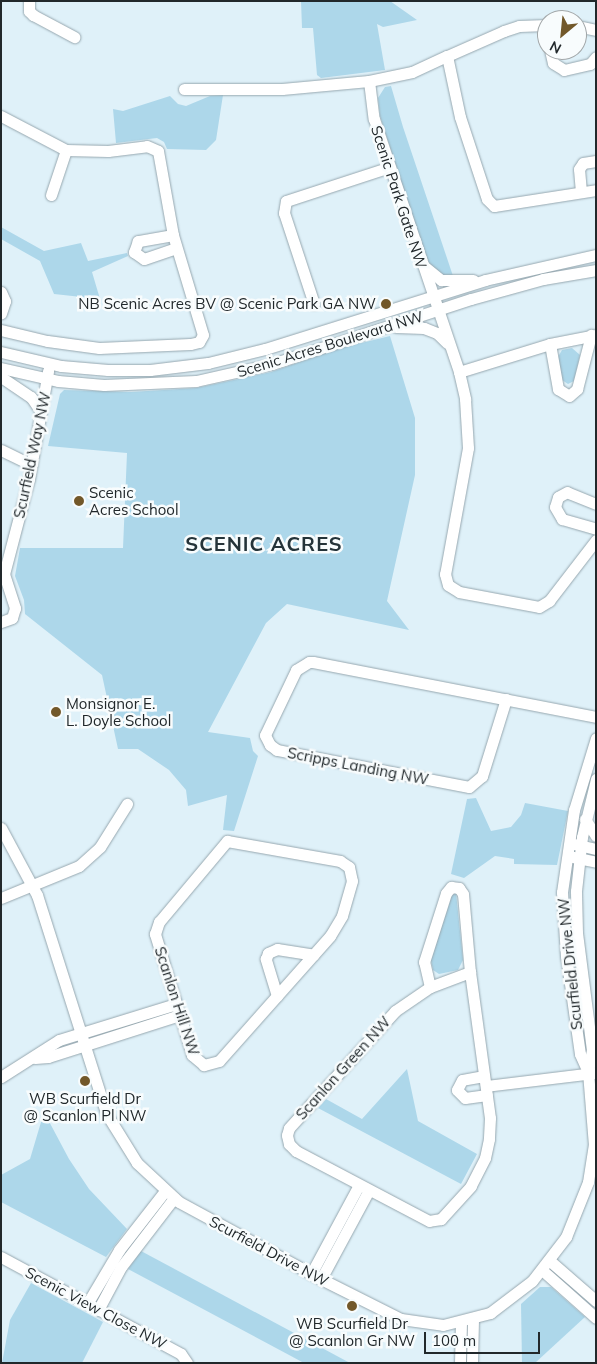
<!DOCTYPE html>
<style>
body{margin:0}
#map{position:relative;width:597px;height:1364px;overflow:hidden;background:#dff1f9;font-family:Mulish,sans-serif}
div>[style]{position:absolute}
[style*='--x']{left:calc(var(--x)*1px);top:calc(var(--y)*1px);width:calc(var(--w)*1px);rotate:calc(var(--a)*1deg)}
.green>*{inset:0;background:#add7ea}
.roads{filter:drop-shadow(0 0 1px #96a7af) drop-shadow(0 0 1px #96a7af)}
.minor>*{height:11px;margin:-5.5px;padding:0 5.5px;transform-origin:5.5px;border-radius:5.5px;background:#fff}
.dots>*{width:14px;height:14px;translate:-50% -50%;box-sizing:border-box;border:2px solid #f8fcfd;border-radius:50%}
span{translate:-50% -50%;white-space:nowrap;text-align:center;line-height:1.15;-webkit-text-stroke:5px #f8fcfd;paint-order:stroke}
.street-label{font-size:15px;color:#21282b}
.poi-label{font-size:15px;color:#21282b}
.right{translate:-100% -50%;text-align:right}
.left{translate:0 -50%;text-align:left}
.district-label{font-size:20px;color:#243339;font-weight:700;letter-spacing:1px}
.frame{position:absolute;inset:0;border:2px solid #21282b;pointer-events:none}
.north{position:absolute;left:537px;top:10px;width:50px;height:50px;box-sizing:border-box;background:#f8fcfd;border:1px solid #a2a7a9;border-radius:50%;rotate:208deg;font-size:14px;font-weight:700;line-height:20px;text-align:center;color:#21282b}
.north::after{content:'';display:block;margin:auto;width:18px;height:22px;background:#72582a;clip-path:polygon(50% 0,100% 100%,50% 72%,0 100%)}
.scale{position:absolute;left:424px;top:1332px;width:116px;height:22px;box-sizing:border-box;border:2px solid #21282b;border-top:0;padding-left:6px;font-size:15px;line-height:18px;white-space:nowrap;color:#21282b;-webkit-text-stroke:4px #f8fcfd;paint-order:stroke}
</style>
<div id="map">
<div class="green">
<div style="clip-path:polygon(301px 1px,390px 1px,417px 20px,383px 27px,377px 24px,385px 70px,321px 78px,317px 75px,313px 28px,302px 28px)"></div>
<div style="clip-path:polygon(391px 86px,403px 127px,453px 276px,443px 276px,432px 270px,421px 244px,380px 116px,378px 98px,385px 87px)"></div>
<div style="clip-path:polygon(223px 95px,216px 140px,206px 150px,167px 149px,164px 142px,157px 138px,116px 143px,113px 109px,123px 111px,170px 96px,178px 104px,186px 106px,210px 96px)"></div>
<div style="clip-path:polygon(1px 227px,44px 251px,81px 243px,88px 261px,127px 253px,128px 256px,92px 272px,100px 299px,54px 294px,40px 261px,1px 239px)"></div>
<div style="clip-path:polygon(390px 336px,415px 418px,415px 475px,387px 601px,409px 630px,287px 604px,266px 623px,208px 732px,250px 738px,253px 751px,258px 756px,234px 831px,223px 830px,227px 795px,188px 806px,186px 790px,169px 770px,138px 749px,118px 749px,102px 675px,25px 614px,24px 600px,15px 576px,20px 548px,123px 548px,127px 453px,48px 446px,60px 394px,64px 390px,131px 392px,196px 388px,271px 372px,341px 348px)"></div>
<div style="clip-path:polygon(572px 348px,580px 355px,574px 381px,568px 384px,562px 380px,558px 357px,562px 350px)"></div>
<div style="clip-path:polygon(476px 798px,491px 831px,511px 827px,521px 815px,525px 803px,568px 811px,557px 865px,514px 864px,514px 859px,495px 856px,464px 878px,451px 874px,467px 799px)"></div>
<div style="clip-path:polygon(456px 893px,463px 960px,458px 970px,439px 974px,433px 970px,431px 960px,452px 895px)"></div>
<div style="clip-path:polygon(407px 1069px,418px 1121px,477px 1154px,461px 1184px,318px 1108px,326px 1099px,362px 1119px)"></div>
<div style="clip-path:polygon(44px 1112px,69px 1159px,89px 1189px,127px 1229px,106px 1257px,1px 1202px,1px 1175px,30px 1159px)"></div>
<div style="clip-path:polygon(141px 1251px,350px 1363px,304px 1363px,128px 1269px)"></div>
<div style="clip-path:polygon(31px 1283px,103px 1322px,82px 1363px,2px 1363px,10px 1320px)"></div>
<div style="clip-path:polygon(540px 1287px,551px 1287px,585px 1317px,535px 1363px,522px 1363px,521px 1304px)"></div>
</div>
<div class="roads">
<div class="minor">
<div style="--x:29;--y:1;--w:10;--a:90"></div>
<div style="--x:29;--y:11;--w:6;--a:45"></div>
<div style="--x:33;--y:15;--w:47;--a:28.2"></div>
<div style="--x:547;--y:25;--w:28;--a:178"></div>
<div style="--x:519;--y:26;--w:16;--a:162"></div>
<div style="--x:504;--y:31;--w:62;--a:156.3"></div>
<div style="--x:447;--y:56;--w:62;--a:78"></div>
<div style="--x:460;--y:117;--w:86;--a:71.8"></div>
<div style="--x:487;--y:199;--w:10;--a:45"></div>
<div style="--x:494;--y:206;--w:103;--a:-8.9"></div>
<div style="--x:577;--y:26;--w:19;--a:12"></div>
<div style="--x:550;--y:50;--w:13;--a:77"></div>
<div style="--x:553;--y:63;--w:13;--a:32"></div>
<div style="--x:564;--y:70;--w:27;--a:-13"></div>
<div style="--x:590;--y:64;--w:9;--a:-49"></div>
<div style="--x:369;--y:81;--w:38;--a:83"></div>
<div style="--x:374;--y:119;--w:267;--a:71.4"></div>
<div style="--x:459;--y:372;--w:28;--a:77"></div>
<div style="--x:465;--y:399;--w:49;--a:86.5"></div>
<div style="--x:468;--y:448;--w:128;--a:100.3"></div>
<div style="--x:445;--y:574;--w:11;--a:75"></div>
<div style="--x:448;--y:585;--w:13;--a:32"></div>
<div style="--x:459;--y:592;--w:81;--a:10.6"></div>
<div style="--x:539;--y:607;--w:12;--a:-31"></div>
<div style="--x:549;--y:601;--w:77;--a:-52.4"></div>
<div style="--x:184;--y:89;--w:98;--a:0"></div>
<div style="--x:282;--y:89;--w:87;--a:-5.3"></div>
<div style="--x:369;--y:81;--w:44;--a:-11.8"></div>
<div style="--x:412;--y:72;--w:38;--a:-25"></div>
<div style="--x:1;--y:116;--w:73;--a:27.6"></div>
<div style="--x:66;--y:150;--w:42;--a:1.4"></div>
<div style="--x:108;--y:151;--w:39;--a:-7"></div>
<div style="--x:147;--y:146;--w:12;--a:24"></div>
<div style="--x:158;--y:151;--w:85;--a:79.9"></div>
<div style="--x:173;--y:235;--w:104;--a:73.3"></div>
<div style="--x:203;--y:335;--w:8;--a:120"></div>
<div style="--x:199;--y:342;--w:9;--a:167"></div>
<div style="--x:190;--y:344;--w:91;--a:177.5"></div>
<div style="--x:99;--y:348;--w:52;--a:-172.3"></div>
<div style="--x:47;--y:341;--w:47;--a:-166.6"></div>
<div style="--x:581;--y:192;--w:23;--a:-95"></div>
<div style="--x:579;--y:169;--w:7;--a:-56"></div>
<div style="--x:583;--y:163;--w:13;--a:-9"></div>
<div style="--x:51;--y:195;--w:47;--a:-71.6"></div>
<div style="--x:173;--y:235;--w:36;--a:170"></div>
<div style="--x:138;--y:241;--w:12;--a:110"></div>
<div style="--x:134;--y:252;--w:12;--a:35"></div>
<div style="--x:144;--y:259;--w:34;--a:-19"></div>
<div style="--x:425;--y:267;--w:21;--a:39"></div>
<div style="--x:441;--y:280;--w:32;--a:0"></div>
<div style="--x:1;--y:292;--w:10;--a:66"></div>
<div style="--x:5;--y:301;--w:13;--a:108"></div>
<div style="--x:314;--y:304;--w:96;--a:-108.2"></div>
<div style="--x:284;--y:213;--w:12;--a:-81"></div>
<div style="--x:286;--y:201;--w:109;--a:-18.1"></div>
<div style="--x:396;--y:327;--w:28;--a:2"></div>
<div style="--x:424;--y:328;--w:14;--a:21"></div>
<div style="--x:437;--y:333;--w:14;--a:45"></div>
<div style="--x:550;--y:344;--w:46;--a:79.9"></div>
<div style="--x:558;--y:389;--w:13;--a:32"></div>
<div style="--x:569;--y:396;--w:11;--a:-41"></div>
<div style="--x:577;--y:389;--w:56;--a:-75.5"></div>
<div style="--x:1;--y:352;--w:62;--a:13.1"></div>
<div style="--x:61;--y:366;--w:47;--a:4.9"></div>
<div style="--x:108;--y:370;--w:42;--a:0"></div>
<div style="--x:150;--y:370;--w:58;--a:-6.9"></div>
<div style="--x:208;--y:363;--w:59;--a:-13.8"></div>
<div style="--x:265;--y:349;--w:231;--a:-17.4"></div>
<div style="--x:485;--y:280;--w:114;--a:-12.7"></div>
<div style="--x:1;--y:368;--w:58;--a:12.8"></div>
<div style="--x:58;--y:381;--w:46;--a:5"></div>
<div style="--x:104;--y:385;--w:92;--a:-2.5"></div>
<div style="--x:196;--y:381;--w:78;--a:-12.6"></div>
<div style="--x:272;--y:364;--w:209;--a:-18.1"></div>
<div style="--x:471;--y:299;--w:75;--a:-15.5"></div>
<div style="--x:543;--y:279;--w:54;--a:-9.6"></div>
<div style="--x:459;--y:372;--w:95;--a:-17.1"></div>
<div style="--x:550;--y:344;--w:47;--a:-11.1"></div>
<div style="--x:1;--y:377;--w:36;--a:34"></div>
<div style="--x:31;--y:397;--w:18;--a:56"></div>
<div style="--x:1;--y:450;--w:34;--a:26"></div>
<div style="--x:596;--y:504;--w:31;--a:-158"></div>
<div style="--x:567;--y:492;--w:10;--a:151"></div>
<div style="--x:558;--y:497;--w:10;--a:107"></div>
<div style="--x:555;--y:507;--w:14;--a:60"></div>
<div style="--x:562;--y:519;--w:35;--a:16"></div>
<div style="--x:4;--y:574;--w:98;--a:-75.3"></div>
<div style="--x:29;--y:479;--w:110;--a:-80"></div>
<div style="--x:1;--y:579;--w:6;--a:-59"></div>
<div style="--x:4;--y:574;--w:36;--a:72"></div>
<div style="--x:15;--y:608;--w:10;--a:107"></div>
<div style="--x:12;--y:618;--w:12;--a:160"></div>
<div style="--x:506;--y:699;--w:81;--a:107.3"></div>
<div style="--x:482;--y:776;--w:17;--a:140"></div>
<div style="--x:469;--y:787;--w:196;--a:-169.1"></div>
<div style="--x:277;--y:750;--w:9;--a:-144"></div>
<div style="--x:270;--y:745;--w:11;--a:-117"></div>
<div style="--x:265;--y:735;--w:72;--a:-64.5"></div>
<div style="--x:296;--y:670;--w:15;--a:-32"></div>
<div style="--x:309;--y:662;--w:4;--a:0"></div>
<div style="--x:313;--y:662;--w:288;--a:11"></div>
<div style="--x:585;--y:819;--w:20;--a:57"></div>
<div style="--x:1;--y:828;--w:76;--a:61.8"></div>
<div style="--x:37;--y:895;--w:229;--a:72.4"></div>
<div style="--x:106;--y:1113;--w:59;--a:58.2"></div>
<div style="--x:137;--y:1163;--w:57;--a:42.9"></div>
<div style="--x:179;--y:1202;--w:162;--a:28.5"></div>
<div style="--x:321;--y:1279;--w:89;--a:26.6"></div>
<div style="--x:401;--y:1319;--w:42;--a:8.1"></div>
<div style="--x:443;--y:1325;--w:49;--a:-14.3"></div>
<div style="--x:490;--y:1313;--w:53;--a:-37.3"></div>
<div style="--x:532;--y:1281;--w:56;--a:-52.3"></div>
<div style="--x:566;--y:1237;--w:59;--a:-68.2"></div>
<div style="--x:588;--y:1182;--w:37;--a:-81"></div>
<div style="--x:594;--y:1145;--w:73;--a:-94.7"></div>
<div style="--x:588;--y:1072;--w:22;--a:-80"></div>
<div style="--x:592;--y:1050;--w:118;--a:-97.3"></div>
<div style="--x:577;--y:933;--w:42;--a:-91.4"></div>
<div style="--x:576;--y:891;--w:54;--a:-83.7"></div>
<div style="--x:582;--y:837;--w:60;--a:-76.4"></div>
<div style="--x:227;--y:841;--w:115;--a:10"></div>
<div style="--x:340;--y:861;--w:11;--a:34"></div>
<div style="--x:349;--y:867;--w:14;--a:78"></div>
<div style="--x:352;--y:881;--w:36;--a:106"></div>
<div style="--x:342;--y:916;--w:23;--a:121"></div>
<div style="--x:330;--y:936;--w:167;--a:131.6"></div>
<div style="--x:219;--y:1061;--w:16;--a:165"></div>
<div style="--x:204;--y:1065;--w:16;--a:-140"></div>
<div style="--x:192;--y:1055;--w:127;--a:-107"></div>
<div style="--x:155;--y:934;--w:13;--a:-72"></div>
<div style="--x:159;--y:922;--w:106;--a:-50"></div>
<div style="--x:574;--y:844;--w:23;--a:13"></div>
<div style="--x:573;--y:857;--w:24;--a:12"></div>
<div style="--x:1;--y:898;--w:84;--a:-22.3"></div>
<div style="--x:79;--y:866;--w:28;--a:-42"></div>
<div style="--x:100;--y:847;--w:51;--a:-57.9"></div>
<div style="--x:470;--y:972;--w:147;--a:82.2"></div>
<div style="--x:490;--y:1118;--w:21;--a:93"></div>
<div style="--x:489;--y:1139;--w:19;--a:102"></div>
<div style="--x:485;--y:1158;--w:31;--a:117"></div>
<div style="--x:471;--y:1186;--w:45;--a:132.3"></div>
<div style="--x:441;--y:1219;--w:12;--a:171"></div>
<div style="--x:429;--y:1221;--w:150;--a:-152.2"></div>
<div style="--x:296;--y:1151;--w:10;--a:-135"></div>
<div style="--x:289;--y:1144;--w:9;--a:-103"></div>
<div style="--x:287;--y:1135;--w:7;--a:-74"></div>
<div style="--x:289;--y:1128;--w:158;--a:-47.8"></div>
<div style="--x:395;--y:1011;--w:42;--a:-34.4"></div>
<div style="--x:430;--y:987;--w:43;--a:-20.6"></div>
<div style="--x:430;--y:987;--w:26;--a:-103"></div>
<div style="--x:424;--y:962;--w:72;--a:-72.3"></div>
<div style="--x:446;--y:893;--w:8;--a:-50"></div>
<div style="--x:451;--y:887;--w:8;--a:7"></div>
<div style="--x:459;--y:888;--w:7;--a:56"></div>
<div style="--x:463;--y:894;--w:78;--a:84.9"></div>
<div style="--x:277;--y:996;--w:39;--a:-107"></div>
<div style="--x:266;--y:959;--w:6;--a:-72"></div>
<div style="--x:268;--y:953;--w:10;--a:-24"></div>
<div style="--x:277;--y:949;--w:37;--a:9"></div>
<div style="--x:35;--y:1058;--w:13;--a:-4"></div>
<div style="--x:48;--y:1057;--w:139;--a:-17.7"></div>
<div style="--x:588;--y:1072;--w:20;--a:-114"></div>
<div style="--x:580;--y:1054;--w:99;--a:-98.1"></div>
<div style="--x:566;--y:956;--w:64;--a:-93.6"></div>
<div style="--x:562;--y:892;--w:83;--a:-81.7"></div>
<div style="--x:574;--y:810;--w:75;--a:-73"></div>
<div style="--x:484;--y:1076;--w:22;--a:170"></div>
<div style="--x:462;--y:1080;--w:11;--a:117"></div>
<div style="--x:457;--y:1090;--w:11;--a:45"></div>
<div style="--x:465;--y:1098;--w:22;--a:-8"></div>
<div style="--x:1;--y:1077;--w:69;--a:-32.5"></div>
<div style="--x:59;--y:1040;--w:122;--a:-17.1"></div>
<div style="--x:486;--y:1086;--w:109;--a:-6.9"></div>
<div style="--x:1;--y:1257;--w:204;--a:28.3"></div>
<div style="--x:181;--y:1354;--w:11;--a:56"></div>
<div style="--x:550;--y:1261;--w:61;--a:41"></div>
<div style="--x:542;--y:1270;--w:72;--a:41.6"></div>
<div style="--x:311;--y:1274;--w:101;--a:-61.7"></div>
<div style="--x:321;--y:1279;--w:101;--a:-61.7"></div>
<div style="--x:87;--y:1304;--w:63;--a:-59.3"></div>
<div style="--x:119;--y:1250;--w:75;--a:-52.1"></div>
<div style="--x:98;--y:1310;--w:49;--a:-61.9"></div>
<div style="--x:121;--y:1267;--w:87;--a:-52.5"></div>
<div style="--x:460;--y:1363;--w:40;--a:-88.6"></div>
<div style="--x:472;--y:1363;--w:43;--a:-88.7"></div>
</div>
</div>
<div class="dots">
<div style="left:386px;top:304px;background:#72582a"></div>
<div style="left:79px;top:501px;background:#72582a"></div>
<div style="left:56px;top:712px;background:#72582a"></div>
<div style="left:85px;top:1081px;background:#72582a"></div>
<div style="left:352px;top:1306px;background:#72582a"></div>
</div>
<div class="street-label">
<span style="left:399px;top:197px;rotate:72deg">Scenic Park Gate NW</span>
<span style="left:330px;top:344px;rotate:-17deg">Scenic Acres Boulevard NW</span>
<span style="left:32px;top:455px;rotate:-78deg">Scurfield Way NW</span>
<span style="left:358px;top:766px;rotate:11deg">Scripps Landing NW</span>
<span style="left:570px;top:964px;rotate:-96deg">Scurfield Drive NW</span>
<span style="left:177px;top:1001px;rotate:72deg">Scanlon Hill NW</span>
<span style="left:343px;top:1068px;rotate:-48deg">Scanlon Green NW</span>
<span style="left:269px;top:1251px;rotate:28deg">Scurfield Drive NW</span>
<span style="left:96px;top:1308px;rotate:28deg">Scenic View Close NW</span>
</div>
<div class="poi-label">
<span class="right" style="left:376px;top:304px">NB Scenic Acres BV @ Scenic Park GA NW</span>
<span class="left" style="left:89px;top:501px">Scenic<br>Acres School</span>
<span class="left" style="left:66px;top:712px">Monsignor E.<br>L. Doyle School</span>
<span style="left:85px;top:1107px">WB Scurfield Dr<br>@ Scanlon Pl NW</span>
<span style="left:352px;top:1332px">WB Scurfield Dr<br>@ Scanlon Gr NW</span>
</div>
<div class="district-label">
<span style="left:264px;top:543px">SCENIC ACRES</span>
</div>
<div class="frame"></div>
<div class="north">N</div>
<div class="scale">100 m</div>
</div>
